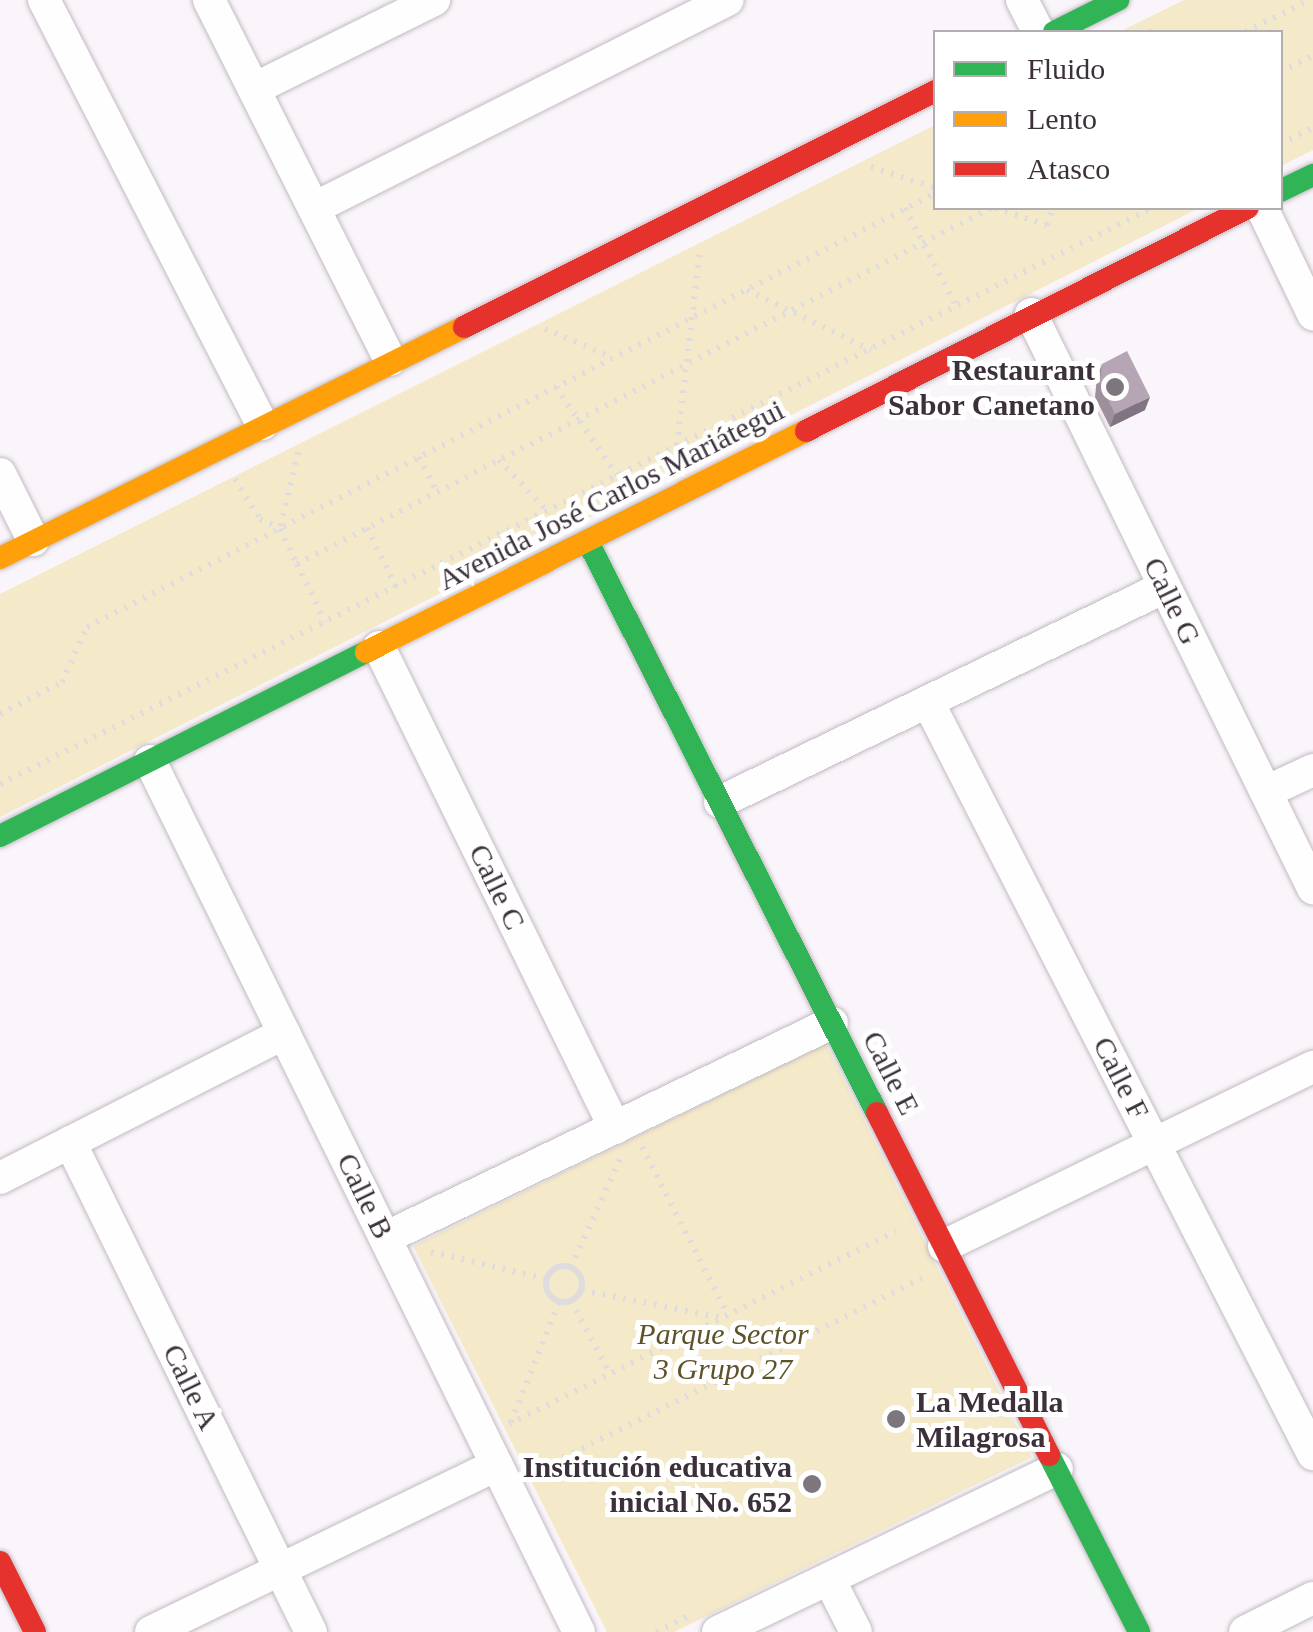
<!DOCTYPE html>
<meta charset="utf-8">
<style>
body{margin:0}
#map{position:relative;width:1313px;height:1632px;overflow:hidden;background:#faf5fa;font-family:"Times New Roman",serif}
div>[style]{position:absolute}
[style*='--x']{left:calc(var(--x)*1px);top:calc(var(--y)*1px);width:calc(var(--w)*1px);rotate:calc(var(--a)*1deg)}
.green>*{inset:0;background:#f4e9c8}
.path>*{height:6px;margin-top:-3px;transform-origin:0;background:repeating-linear-gradient(90deg,#dfdcdf 0 2.5px,transparent 0 10.5px)}
.path>.ring{margin:-3px;padding:0;box-sizing:content-box;background:none;border:6px solid #dfdcdf;border-radius:50%}
.roads{filter:drop-shadow(0 0 2px #c1bbc1) drop-shadow(0 0 2px #c1bbc1)}
.street>*{height:32px;margin:-16px;padding:0 16px;transform-origin:16px;border-radius:16px;background:#fefefe}
.fast>*{height:22px;margin:-11px;padding:0 11px;transform-origin:11px;border-radius:11px;background:#30b455}
.slow>*{height:22px;margin:-11px;padding:0 11px;transform-origin:11px;border-radius:11px;background:#ff9f0a}
.jam>*{height:22px;margin:-11px;padding:0 11px;transform-origin:11px;border-radius:11px;background:#e5322d}
.wall>*{inset:0;background:#9d8f9c}
.shaded-wall>*{inset:0;background:#7f747f}
.building>*{inset:0;background:#b6a6b5}
.dots>*{width:28px;height:28px;translate:-50% -50%;box-sizing:border-box;border:5px solid #fff;border-radius:50%}
span{translate:-50% -50%;white-space:nowrap;text-align:center;line-height:1.15;-webkit-text-stroke:10px #fff;paint-order:stroke}
.poi-label{font-size:30px;color:#3c313b;font-weight:700}
.right{translate:-100% -50%;text-align:right}
.left{translate:0 -50%;text-align:left}
.street-label{font-size:30px;color:#3c313b}
.park-label{font-size:30px;color:#5d5228;font-style:italic}
.legend{position:absolute;left:933px;top:30px;width:350px;height:180px;box-sizing:border-box;background:#fff;border:2px solid #b1adb1;margin:0;padding:12px 18px;list-style:none;font-size:30px;color:#3c313b}
.legend li{display:flex;align-items:center;gap:20px;height:50px}
.legend b{width:50px;border:2px solid #b1adb1}
</style>
<div id="map">
<div class="green">
<div style="clip-path:polygon(1184px 0,1313px 0,1313px 150px,1281px 166px,1280px 32px,1119px 32px)"></div>
<div style="clip-path:polygon(935px 125px,936px 208px,1199px 208px,0 817px,0 594px)"></div>
<div style="clip-path:polygon(826px 1044px,1032px 1457px,674px 1632px,607px 1632px,413px 1246px)"></div>
</div>
<div class="path">
<div style="--x:1149;--y:32;--w:10;--a:0"></div>
<div style="--x:1245;--y:32;--w:72;--a:-26.2"></div>
<div style="--x:1280;--y:72;--w:37;--a:-26"></div>
<div style="--x:1280;--y:144;--w:37;--a:-26"></div>
<div style="--x:871;--y:167;--w:68;--a:17.9"></div>
<div style="--x:905;--y:208;--w:110;--a:62.5"></div>
<div style="--x:995;--y:208;--w:55;--a:18.1"></div>
<div style="--x:1047;--y:225;--w:18;--a:-71"></div>
<div style="--x:747;--y:290;--w:138;--a:25.8"></div>
<div style="--x:545;--y:329;--w:73;--a:22.7"></div>
<div style="--x:556;--y:387;--w:107;--a:55.3"></div>
<div style="--x:677;--y:445;--w:197;--a:-83.3"></div>
<div style="--x:298;--y:452;--w:79;--a:103.2"></div>
<div style="--x:280;--y:529;--w:39;--a:64"></div>
<div style="--x:297;--y:564;--w:780;--a:-27.16"></div>
<div style="--x:419;--y:457;--w:39;--a:63"></div>
<div style="--x:499;--y:460;--w:70;--a:46.7"></div>
<div style="--x:235;--y:479;--w:47;--a:58"></div>
<div style="--x:260;--y:519;--w:21;--a:25"></div>
<div style="--x:367;--y:528;--w:68;--a:63.8"></div>
<div style="--x:297;--y:564;--w:64;--a:63.8"></div>
<div style="--x:0;--y:714;--w:70;--a:-27.3"></div>
<div style="--x:62;--y:682;--w:60;--a:-65.6"></div>
<div style="--x:87;--y:627;--w:953;--a:-27.08"></div>
<div style="--x:0;--y:784;--w:1288;--a:-26.57"></div>
<div style="--x:642;--y:1147;--w:189;--a:62.9"></div>
<div style="--x:431;--y:1252;--w:119;--a:13.1"></div>
<div class="ring" style="left:546px;top:1266px;width:30px;height:30px"></div>
<div style="--x:571;--y:1267;--w:119;--a:-65.6"></div>
<div style="--x:582;--y:1290;--w:143;--a:11.3"></div>
<div style="--x:571;--y:1301;--w:83;--a:61.9"></div>
<div style="--x:511;--y:1422;--w:129;--a:-68.2"></div>
<div style="--x:509;--y:1424;--w:432;--a:-26.5"></div>
<div style="--x:535;--y:1472;--w:433;--a:-26.6"></div>
<div style="--x:656;--y:1632;--w:41;--a:-25.9"></div>
</div>
<div class="roads">
<div class="street">
<div style="--x:44;--y:0;--w:477;--a:62.8"></div>
<div style="--x:209;--y:0;--w:403;--a:63.3"></div>
<div style="--x:1022;--y:0;--w:36;--a:63"></div>
<div style="--x:254;--y:89;--w:201;--a:-26.3"></div>
<div style="--x:314;--y:208;--w:463;--a:-26.7"></div>
<div style="--x:1262;--y:208;--w:118;--a:64.3"></div>
<div style="--x:1031;--y:314;--w:640;--a:63.84"></div>
<div style="--x:0;--y:474;--w:74;--a:63.4"></div>
<div style="--x:379;--y:647;--w:536;--a:63.87"></div>
<div style="--x:928;--y:702;--w:845;--a:62.89"></div>
<div style="--x:150;--y:761;--w:971;--a:63.78"></div>
<div style="--x:1266;--y:792;--w:52;--a:-25.1"></div>
<div style="--x:720;--y:802;--w:494;--a:-25.8"></div>
<div style="--x:70;--y:1142;--w:546;--a:63.81"></div>
<div style="--x:0;--y:1178;--w:319;--a:-27"></div>
<div style="--x:385;--y:1238;--w:496;--a:-25.7"></div>
<div style="--x:944;--y:1246;--w:410;--a:-25.9"></div>
<div style="--x:829;--y:1579;--w:59;--a:63"></div>
<div style="--x:151;--y:1632;--w:384;--a:-25.8"></div>
<div style="--x:718;--y:1632;--w:376;--a:-25.7"></div>
<div style="--x:1245;--y:1632;--w:76;--a:-26.6"></div>
</div>
<div class="fast">
<div style="--x:1054;--y:32;--w:72;--a:-26.6"></div>
<div style="--x:1280;--y:191;--w:37;--a:-26"></div>
<div style="--x:588;--y:542;--w:640;--a:63.15"></div>
<div style="--x:0;--y:836;--w:410;--a:-26.7"></div>
<div style="--x:1049;--y:1455;--w:199;--a:63"></div>
</div>
<div class="slow">
<div style="--x:0;--y:558;--w:518;--a:-26.47"></div>
<div style="--x:366;--y:652;--w:492;--a:-26.7"></div>
</div>
<div class="jam">
<div style="--x:464;--y:327;--w:528;--a:-26.57"></div>
<div style="--x:806;--y:431;--w:495;--a:-26.8"></div>
<div style="--x:877;--y:1113;--w:383;--a:63.3"></div>
<div style="--x:0;--y:1562;--w:78;--a:63.4"></div>
</div>
</div>
<div class="wall">
<div style="clip-path:polygon(1102px 364px,1145px 410px,1110px 427px,1095px 397px,1097px 377px)"></div>
</div>
<div class="shaded-wall">
<div style="clip-path:polygon(1150px 397px,1145px 410px,1110px 427px,1115px 414px)"></div>
</div>
<div class="building">
<div style="clip-path:polygon(1127px 351px,1150px 397px,1115px 414px,1100px 383px,1102px 364px)"></div>
</div>
<div class="dots">
<div style="left:1115px;top:387px;background:#7e767e"></div>
<div style="left:896px;top:1419px;background:#7e767e"></div>
<div style="left:812px;top:1484px;background:#7e767e"></div>
</div>
<div class="poi-label">
<span class="right" style="left:1095px;top:387px">Restaurant<br>Sabor Canetano</span>
<span class="left" style="left:916px;top:1419px">La Medalla<br>Milagrosa</span>
<span class="right" style="left:792px;top:1484px">Institución educativa<br>inicial No. 652</span>
</div>
<div class="street-label">
<span style="left:611px;top:495px;rotate:-27deg">Avenida José Carlos Mariátegui</span>
<span style="left:1172px;top:601px;rotate:64deg">Calle G</span>
<span style="left:497px;top:887px;rotate:64deg">Calle C</span>
<span style="left:891px;top:1073px;rotate:63deg">Calle E</span>
<span style="left:1121px;top:1078px;rotate:63deg">Calle F</span>
<span style="left:365px;top:1196px;rotate:64deg">Calle B</span>
<span style="left:191px;top:1387px;rotate:64deg">Calle A</span>
</div>
<div class="park-label">
<span style="left:723px;top:1351px">Parque Sector<br>3 Grupo 27</span>
</div>
<ul class="legend">
<li><b style="height:12px;background:#30b455"></b>Fluido</li>
<li><b style="height:12px;background:#ff9f0a"></b>Lento</li>
<li><b style="height:12px;background:#e5322d"></b>Atasco</li>
</ul>
</div>
